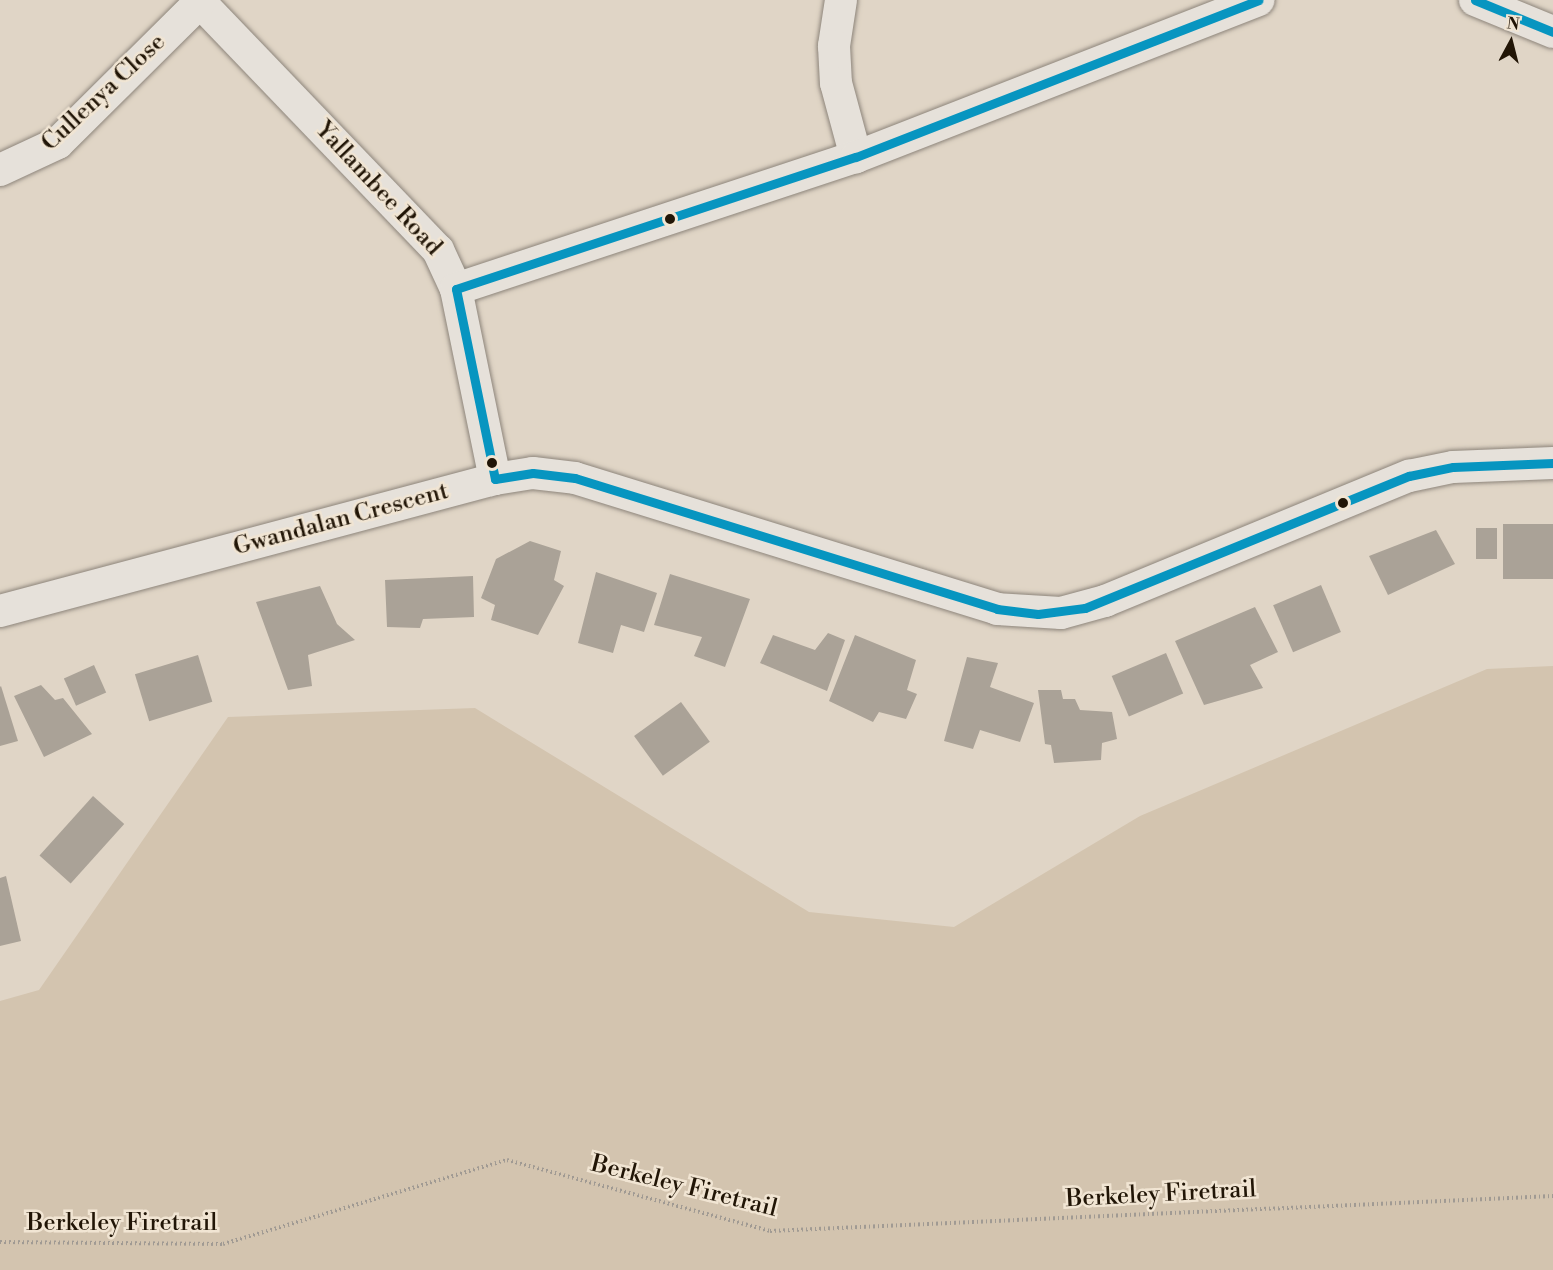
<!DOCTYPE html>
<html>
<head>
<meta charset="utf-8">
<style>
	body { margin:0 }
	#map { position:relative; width:1553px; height:1270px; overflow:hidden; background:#e0d5c6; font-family:"Libre Bodoni",serif }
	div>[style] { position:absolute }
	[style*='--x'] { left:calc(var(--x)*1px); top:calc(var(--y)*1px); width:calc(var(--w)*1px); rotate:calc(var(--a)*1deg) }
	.green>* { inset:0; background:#d3c4af }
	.building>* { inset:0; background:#aaa297; transform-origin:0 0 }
	.path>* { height:4px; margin-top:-2px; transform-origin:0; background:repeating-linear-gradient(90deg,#a09a93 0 1.5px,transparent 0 4.5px) }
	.roads { filter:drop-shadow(0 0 2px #8d857b) drop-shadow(0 0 2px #8d857b) }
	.street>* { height:32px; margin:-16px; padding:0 16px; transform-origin:16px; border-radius:16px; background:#e6e1da }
	.bus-1>* { height:9px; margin:-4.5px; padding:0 4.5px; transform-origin:4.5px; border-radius:4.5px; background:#0795c0 }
	.dots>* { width:16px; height:16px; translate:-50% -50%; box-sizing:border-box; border:3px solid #f1e5d3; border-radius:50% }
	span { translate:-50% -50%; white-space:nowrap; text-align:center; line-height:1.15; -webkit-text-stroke:5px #f1e5d3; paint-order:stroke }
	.street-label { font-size:24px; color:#211506 }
	.north { position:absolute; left:1481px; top:12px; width:60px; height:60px; -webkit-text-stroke:4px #f1e5d3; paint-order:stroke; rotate:7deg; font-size:16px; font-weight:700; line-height:24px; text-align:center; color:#211506 }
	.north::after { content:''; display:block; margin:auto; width:21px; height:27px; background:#211506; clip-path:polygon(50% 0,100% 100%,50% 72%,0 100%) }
</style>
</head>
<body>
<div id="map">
	<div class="green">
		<div style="clip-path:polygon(1553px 666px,1553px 1270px,0 1270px,0 1001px,39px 990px,228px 717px,475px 708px,809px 912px,954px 927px,1140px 816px,1487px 669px)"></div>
	</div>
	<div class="building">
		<div style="left:1553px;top:524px;width:55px;height:50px;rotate:90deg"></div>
		<div style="left:1476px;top:528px;width:21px;height:31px"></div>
		<div style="clip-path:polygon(1436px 530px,1455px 564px,1388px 595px,1369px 556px)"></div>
		<div style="clip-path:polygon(530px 541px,561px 551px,554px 580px,564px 586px,538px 635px,491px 620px,495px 605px,481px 598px,496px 559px)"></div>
		<div style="clip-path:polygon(596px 572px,657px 593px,644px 632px,621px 625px,613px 653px,578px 643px)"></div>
		<div style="clip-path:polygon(670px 574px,750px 599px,725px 667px,694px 656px,702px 637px,654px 625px)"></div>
		<div style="clip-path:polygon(473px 576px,474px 617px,423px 619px,420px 628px,387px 627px,385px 580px)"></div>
		<div style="left:1321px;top:585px;width:51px;height:52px;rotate:67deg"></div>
		<div style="clip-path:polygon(320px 586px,337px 624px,355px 640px,308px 655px,312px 686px,288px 690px,256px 602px)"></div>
		<div style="clip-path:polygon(1255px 607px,1278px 652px,1250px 665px,1263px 688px,1204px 705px,1175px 641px)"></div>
		<div style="clip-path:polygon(828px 633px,845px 640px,827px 691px,760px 663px,773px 635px,815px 650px)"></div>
		<div style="clip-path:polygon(855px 635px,916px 660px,907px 690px,917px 694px,906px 719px,879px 712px,873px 722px,829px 701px)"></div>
		<div style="left:1166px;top:653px;width:44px;height:59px;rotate:67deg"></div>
		<div style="left:198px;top:655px;width:49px;height:66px;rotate:73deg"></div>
		<div style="clip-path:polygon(967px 657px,998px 663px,990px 687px,1034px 703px,1020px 742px,980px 730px,973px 749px,944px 741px)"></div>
		<div style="left:94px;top:665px;width:30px;height:33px;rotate:66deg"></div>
		<div style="clip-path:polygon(41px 685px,55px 700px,63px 698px,92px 734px,44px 757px,14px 696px)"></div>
		<div style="clip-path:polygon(1px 686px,18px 741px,0 746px,0 687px)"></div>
		<div style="clip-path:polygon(1038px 690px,1061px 690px,1063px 699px,1075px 699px,1080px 710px,1112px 712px,1117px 739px,1102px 743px,1101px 760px,1054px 763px,1051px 745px,1045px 744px)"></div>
		<div style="left:681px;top:702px;width:49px;height:58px;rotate:54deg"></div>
		<div style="left:93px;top:796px;width:42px;height:80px;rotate:42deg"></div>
		<div style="clip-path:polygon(6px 876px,21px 941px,0 946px,0 878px)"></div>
	</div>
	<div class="path">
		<div style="--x:0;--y:1242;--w:223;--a:0.5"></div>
		<div style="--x:223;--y:1244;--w:296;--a:-16.5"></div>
		<div style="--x:507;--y:1160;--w:272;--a:15.1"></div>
		<div style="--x:770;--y:1231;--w:784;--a:-2.56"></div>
	</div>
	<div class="roads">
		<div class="street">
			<div style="--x:198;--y:0;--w:347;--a:46.2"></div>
			<div style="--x:438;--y:250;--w:43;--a:65.2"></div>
			<div style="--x:456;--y:289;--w:194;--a:78.4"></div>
			<div style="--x:841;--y:0;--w:47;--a:98.7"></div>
			<div style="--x:834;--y:46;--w:37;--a:87"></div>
			<div style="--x:836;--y:83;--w:77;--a:74.9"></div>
			<div style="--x:1475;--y:0;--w:84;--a:22.3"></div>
			<div style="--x:0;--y:170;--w:64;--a:-25"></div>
			<div style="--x:58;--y:143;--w:200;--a:-44.8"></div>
			<div style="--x:456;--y:289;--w:421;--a:-18.3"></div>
			<div style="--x:856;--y:157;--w:432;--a:-21.3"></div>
			<div style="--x:0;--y:611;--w:512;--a:-14.93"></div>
			<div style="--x:495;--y:479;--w:38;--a:-9"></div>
			<div style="--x:533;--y:473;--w:42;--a:6.8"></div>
			<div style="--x:575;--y:478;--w:442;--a:17.2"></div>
			<div style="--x:997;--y:609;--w:64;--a:3.6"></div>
			<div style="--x:1061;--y:613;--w:46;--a:-15.3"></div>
			<div style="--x:1105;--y:601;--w:329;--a:-22.4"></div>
			<div style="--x:1409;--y:476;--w:45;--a:-11.6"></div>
			<div style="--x:1453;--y:467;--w:100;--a:-2.3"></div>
		</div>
	</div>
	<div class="bus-1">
		<div style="--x:1475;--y:0;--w:84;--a:22.3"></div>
		<div style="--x:456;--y:289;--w:421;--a:-18.3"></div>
		<div style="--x:856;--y:157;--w:432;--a:-21.3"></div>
		<div style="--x:456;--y:289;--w:194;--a:78.4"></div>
		<div style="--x:495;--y:479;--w:38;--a:-9"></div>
		<div style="--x:533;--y:473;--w:42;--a:6.8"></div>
		<div style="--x:575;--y:478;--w:442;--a:17.2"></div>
		<div style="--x:997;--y:609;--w:41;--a:7"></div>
		<div style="--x:1038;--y:614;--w:47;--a:-7.3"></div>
		<div style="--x:1085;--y:608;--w:350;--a:-22.2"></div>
		<div style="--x:1409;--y:476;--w:45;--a:-11.6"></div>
		<div style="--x:1453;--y:467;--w:100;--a:-2.3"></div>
	</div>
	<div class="dots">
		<div style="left:670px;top:219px;background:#211506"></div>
		<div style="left:492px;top:463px;background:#211506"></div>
		<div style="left:1343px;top:503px;background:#211506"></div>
	</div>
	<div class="street-label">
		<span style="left:104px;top:93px;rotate:-43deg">Cullenya Close</span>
		<span style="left:378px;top:189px;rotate:47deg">Yallambee Road</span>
		<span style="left:341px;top:520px;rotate:-15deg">Gwandalan Crescent</span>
		<span style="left:684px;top:1187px;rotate:14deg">Berkeley Firetrail</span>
		<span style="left:1161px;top:1195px;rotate:-3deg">Berkeley Firetrail</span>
		<span style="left:122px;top:1224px">Berkeley Firetrail</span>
	</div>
	<div class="north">N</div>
</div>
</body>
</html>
